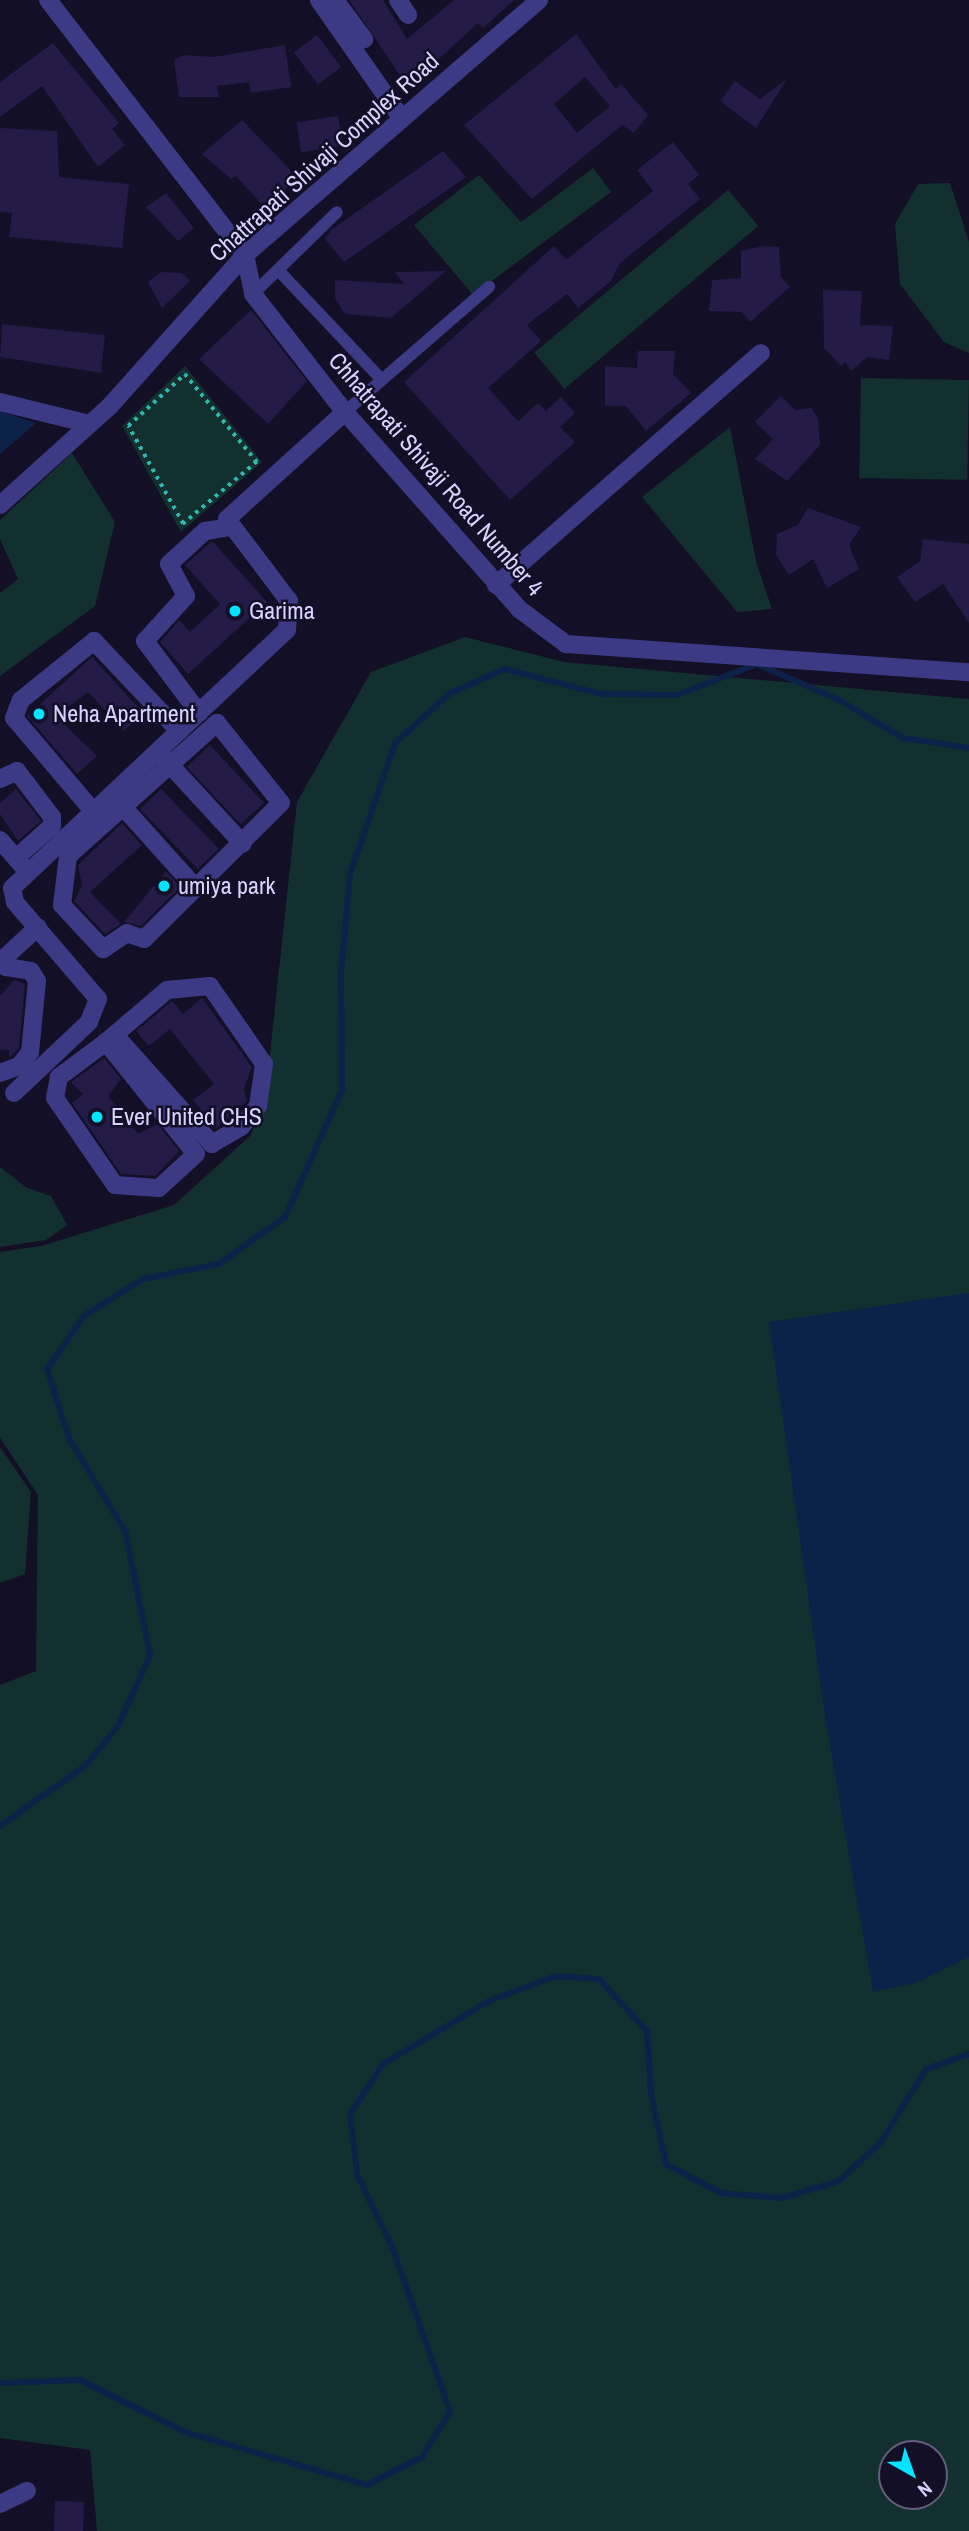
<!DOCTYPE html>
<html>
<head>
<meta charset="utf-8">
<style>
	body { margin:0 }
	#map { position:relative; width:969px; height:2531px; overflow:hidden; background:#130f26; font-family:"Archivo Narrow",sans-serif }
	div>[style] { position:absolute }
	[style*='--x'] { left:calc(var(--x)*1px); top:calc(var(--y)*1px); width:calc(var(--w)*1px); rotate:calc(var(--a)*1deg) }
	.green>* { inset:0; background:#12302f; transform-origin:0 0 }
	.water>* { inset:0; background:#0c2248 }
	.stream>* { height:6px; margin:-3px; padding:0 3px; transform-origin:3px; border-radius:3px; background:#0c2248 }
	.building>* { inset:0; background:#241b47; transform-origin:0 0 }
	.path>* { height:3.5px; margin-top:-1.75px; transform-origin:0; background:repeating-linear-gradient(90deg,#2fb8b0 0 3.5px,transparent 0 8.5px) }
	.service>* { height:12px; margin:-6px; padding:0 6px; transform-origin:6px; border-radius:6px; background:#3d3a85 }
	.minor>* { height:18px; margin:-9px; padding:0 9px; transform-origin:9px; border-radius:9px; background:#3d3a85 }
	.dots>* { width:19px; height:19px; translate:-50% -50%; box-sizing:border-box; border:4px solid #130f26; border-radius:50% }
	span { translate:-50% -50%; white-space:nowrap; text-align:center; line-height:1.15; -webkit-text-stroke:5px #130f26; paint-order:stroke }
	.street-label { font-size:24px; color:#d9d4ff }
	.poi-label { font-size:24px; color:#d9d4ff }
	.left { translate:0 -50%; text-align:left }
	.north { position:absolute; left:878px; top:2440px; width:70px; height:70px; box-sizing:border-box; background:#130f26; border:2px solid #625e7d; border-radius:50%; rotate:140deg; font-size:19px; font-weight:700; line-height:28px; text-align:center; color:#d9d4ff }
	.north::after { content:''; display:block; margin:auto; width:24px; height:32px; background:#00e5ff; clip-path:polygon(50% 0,100% 100%,50% 72%,0 100%) }
</style>
</head>
<body>
<div id="map">
	<div class="green">
		<div style="clip-path:polygon(593px 168px,611px 192px,473px 295px,414px 225px,479px 175px,521px 222px)"></div>
		<div style="clip-path:polygon(950px 183px,969px 242px,969px 353px,944px 342px,900px 284px,895px 224px,918px 184px)"></div>
		<div style="left:728px;top:190px;width:47px;height:253px;rotate:50deg"></div>
		<div style="clip-path:polygon(185px 366px,262px 462px,181px 532px,122px 426px)"></div>
		<div style="left:861px;top:378px;width:108px;height:100px;rotate:1deg"></div>
		<div style="clip-path:polygon(730px 427px,756px 561px,772px 609px,737px 612px,642px 497px)"></div>
		<div style="clip-path:polygon(72px 453px,115px 522px,95px 606px,0 676px,0 593px,18px 579px,0 539px,0 520px)"></div>
		<div style="clip-path:polygon(evenodd,465px 637px,564px 662px,969px 699px,969px 2531px,97px 2531px,90px 2450px,0 2438px,0 1685px,36px 1671px,38px 1495px,0 1438px,0 1252px,41px 1246px,174px 1205px,251px 1135px,268px 1072px,297px 802px,371px 672px,465px 637px,892px 2454px,934px 2454px,934px 2496px,892px 2496px,892px 2454px)"></div>
		<div style="clip-path:polygon(0 1167px,27px 1188px,51px 1196px,67px 1225px,46px 1240px,0 1247px)"></div>
		<div style="clip-path:polygon(0 1447px,31px 1492px,25px 1574px,0 1583px)"></div>
	</div>
	<div class="water">
		<div style="clip-path:polygon(0 411px,36px 423px,0 454px)"></div>
		<div style="clip-path:polygon(969px 1293px,969px 1957px,916px 1983px,873px 1992px,826px 1723px,769px 1322px)"></div>
	</div>
	<div class="stream">
		<div style="--x:0;--y:1826;--w:104;--a:-35.2"></div>
		<div style="--x:85;--y:1766;--w:52;--a:-50.5"></div>
		<div style="--x:118;--y:1726;--w:78;--a:-65.7"></div>
		<div style="--x:150;--y:1655;--w:126;--a:-101.4"></div>
		<div style="--x:125;--y:1531;--w:109;--a:-121.1"></div>
		<div style="--x:69;--y:1438;--w:72;--a:-107.7"></div>
		<div style="--x:47;--y:1369;--w:66;--a:-54.9"></div>
		<div style="--x:85;--y:1315;--w:68;--a:-31.8"></div>
		<div style="--x:143;--y:1279;--w:77;--a:-11.2"></div>
		<div style="--x:219;--y:1264;--w:81;--a:-35.5"></div>
		<div style="--x:285;--y:1217;--w:139;--a:-65.8"></div>
		<div style="--x:342;--y:1090;--w:117;--a:-90.5"></div>
		<div style="--x:341;--y:973;--w:99;--a:-84.8"></div>
		<div style="--x:350;--y:874;--w:139;--a:-71"></div>
		<div style="--x:395;--y:743;--w:74;--a:-42.3"></div>
		<div style="--x:450;--y:693;--w:60;--a:-23.6"></div>
		<div style="--x:505;--y:669;--w:99;--a:14.6"></div>
		<div style="--x:601;--y:694;--w:76;--a:0.8"></div>
		<div style="--x:677;--y:695;--w:86;--a:-21.2"></div>
		<div style="--x:757;--y:664;--w:90;--a:23.7"></div>
		<div style="--x:839;--y:700;--w:74;--a:30.7"></div>
		<div style="--x:903;--y:738;--w:67;--a:8.6"></div>
		<div style="--x:0;--y:2383;--w:80;--a:-2.1"></div>
		<div style="--x:80;--y:2380;--w:117;--a:26.3"></div>
		<div style="--x:185;--y:2432;--w:190;--a:16.2"></div>
		<div style="--x:367;--y:2485;--w:62;--a:-27"></div>
		<div style="--x:422;--y:2457;--w:54;--a:-58.7"></div>
		<div style="--x:450;--y:2411;--w:172;--a:-109.4"></div>
		<div style="--x:393;--y:2249;--w:83;--a:-115.6"></div>
		<div style="--x:357;--y:2174;--w:60;--a:-96.7"></div>
		<div style="--x:350;--y:2114;--w:60;--a:-56.6"></div>
		<div style="--x:383;--y:2064;--w:123;--a:-30.7"></div>
		<div style="--x:489;--y:2001;--w:72;--a:-20.5"></div>
		<div style="--x:556;--y:1976;--w:43;--a:4"></div>
		<div style="--x:599;--y:1979;--w:71;--a:47.3"></div>
		<div style="--x:647;--y:2031;--w:63;--a:86.4"></div>
		<div style="--x:651;--y:2094;--w:72;--a:77.9"></div>
		<div style="--x:666;--y:2164;--w:62;--a:27.8"></div>
		<div style="--x:721;--y:2193;--w:61;--a:4.7"></div>
		<div style="--x:782;--y:2198;--w:59;--a:-16.6"></div>
		<div style="--x:839;--y:2181;--w:57;--a:-42.9"></div>
		<div style="--x:881;--y:2142;--w:86;--a:-58.3"></div>
		<div style="--x:926;--y:2069;--w:46;--a:-19.2"></div>
	</div>
	<div class="building">
		<div style="clip-path:polygon(349px 0,383px 0,407px 39px,454px 0,514px 0,483px 28px,478px 23px,408px 87px)"></div>
		<div style="clip-path:polygon(evenodd,576px 34px,616px 89px,621px 84px,648px 115px,634px 133px,622px 125px,532px 199px,464px 125px,576px 34px,585px 77px,610px 106px,577px 133px,554px 104px,585px 77px)"></div>
		<div style="left:317px;top:35px;width:40px;height:29px;rotate:53deg"></div>
		<div style="clip-path:polygon(53px 43px,119px 123px,112px 129px,125px 145px,98px 167px,42px 86px,0 117px,0 82px)"></div>
		<div style="clip-path:polygon(285px 45px,291px 87px,251px 93px,249px 82px,217px 86px,219px 97px,179px 97px,174px 60px,184px 55px,214px 57px)"></div>
		<div style="clip-path:polygon(787px 79px,756px 128px,720px 101px,735px 81px,760px 99px)"></div>
		<div style="left:338px;top:116px;width:30px;height:42px;rotate:81deg"></div>
		<div style="clip-path:polygon(242px 120px,298px 178px,265px 208px,236px 176px,231px 179px,202px 154px)"></div>
		<div style="clip-path:polygon(0 128px,57px 131px,59px 177px,129px 184px,122px 248px,9px 237px,12px 213px,0 212px)"></div>
		<div style="clip-path:polygon(673px 142px,699px 175px,688px 184px,700px 199px,620px 263px,611px 281px,578px 308px,567px 294px,527px 325px,541px 341px,488px 388px,518px 421px,538px 403px,546px 411px,561px 397px,575px 413px,560px 427px,575px 442px,510px 500px,404px 382px,554px 246px,566px 260px,653px 191px,637px 170px)"></div>
		<div style="clip-path:polygon(443px 151px,466px 177px,344px 262px,325px 239px,331px 230px)"></div>
		<div style="clip-path:polygon(166px 193px,194px 228px,178px 241px,146px 207px)"></div>
		<div style="clip-path:polygon(764px 246px,779px 247px,781px 277px,790px 287px,750px 322px,742px 312px,709px 311px,712px 280px,741px 278px,741px 251px)"></div>
		<div style="clip-path:polygon(446px 271px,391px 318px,345px 314px,335px 298px,335px 280px,404px 284px,395px 272px)"></div>
		<div style="clip-path:polygon(161px 272px,182px 273px,190px 281px,162px 308px,148px 282px)"></div>
		<div style="clip-path:polygon(823px 290px,862px 291px,860px 325px,893px 326px,889px 360px,867px 357px,851px 371px,845px 362px,841px 366px,824px 348px)"></div>
		<div style="clip-path:polygon(251px 310px,307px 381px,268px 424px,199px 359px)"></div>
		<div style="clip-path:polygon(2px 324px,105px 335px,101px 373px,0 357px)"></div>
		<div style="clip-path:polygon(638px 351px,675px 351px,673px 374px,691px 393px,646px 431px,626px 406px,605px 406px,605px 366px,637px 368px)"></div>
		<div style="clip-path:polygon(781px 396px,795px 410px,812px 408px,818px 419px,820px 445px,787px 481px,755px 459px,773px 439px,755px 422px)"></div>
		<div style="clip-path:polygon(808px 508px,861px 527px,849px 545px,859px 569px,827px 588px,813px 559px,789px 575px,776px 555px,777px 534px,798px 525px)"></div>
		<div style="clip-path:polygon(923px 539px,969px 544px,969px 623px,943px 584px,915px 602px,897px 577px,920px 561px)"></div>
		<div style="clip-path:polygon(212px 541px,267px 602px,188px 674px,160px 642px,179px 620px,190px 632px,220px 604px,185px 565px)"></div>
		<div style="clip-path:polygon(92px 657px,143px 713px,124px 731px,88px 692px,56px 716px,97px 756px,77px 774px,27px 716px)"></div>
		<div style="left:210px;top:745px;width:79px;height:32px;rotate:47deg"></div>
		<div style="clip-path:polygon(16px 789px,41px 821px,18px 841px,0 814px,0 803px)"></div>
		<div style="left:161px;top:789px;width:83px;height:29px;rotate:46deg"></div>
		<div style="clip-path:polygon(122px 823px,142px 845px,90px 892px,121px 924px,105px 934px,74px 901px,82px 886px,78px 865px)"></div>
		<div style="clip-path:polygon(166px 871px,180px 887px,141px 926px,124px 922px)"></div>
		<div style="clip-path:polygon(14px 980px,25px 984px,19px 1048px,9px 1058px,9px 1050px,0 1050px,0 996px)"></div>
		<div style="clip-path:polygon(202px 998px,252px 1067px,244px 1089px,247px 1101px,216px 1129px,193px 1100px,214px 1084px,170px 1029px,149px 1046px,136px 1031px,172px 1001px,183px 1014px)"></div>
		<div style="clip-path:polygon(104px 1058px,121px 1079px,108px 1096px,138px 1134px,158px 1124px,179px 1151px,155px 1176px,121px 1174px,72px 1103px,83px 1094px,71px 1082px)"></div>
		<div style="left:55px;top:2501px;width:29px;height:30px;rotate:2deg"></div>
	</div>
	<div class="path">
		<div style="--x:185;--y:374;--w:114;--a:50.7"></div>
		<div style="--x:257;--y:462;--w:97;--a:140"></div>
		<div style="--x:183;--y:524;--w:112;--a:-119.3"></div>
		<div style="--x:128;--y:426;--w:77;--a:-42.4"></div>
	</div>
	<div class="service">
		<div style="--x:278;--y:270;--w:151;--a:46.6"></div>
		<div style="--x:253;--y:294;--w:117;--a:-44.3"></div>
		<div style="--x:345;--y:412;--w:191;--a:-41"></div>
	</div>
	<div class="minor">
		<div style="--x:48;--y:0;--w:322;--a:52.3"></div>
		<div style="--x:245;--y:255;--w:40;--a:78"></div>
		<div style="--x:253;--y:294;--w:150;--a:52.1"></div>
		<div style="--x:345;--y:412;--w:263;--a:48.5"></div>
		<div style="--x:519;--y:609;--w:59;--a:36.7"></div>
		<div style="--x:566;--y:644;--w:404;--a:4"></div>
		<div style="--x:319;--y:0;--w:145;--a:55.1"></div>
		<div style="--x:335;--y:0;--w:49;--a:53.4"></div>
		<div style="--x:398;--y:0;--w:18;--a:56"></div>
		<div style="--x:0;--y:402;--w:92;--a:13.9"></div>
		<div style="--x:0;--y:505;--w:147;--a:-42"></div>
		<div style="--x:109;--y:407;--w:204;--a:-48.2"></div>
		<div style="--x:245;--y:255;--w:389;--a:-40.9"></div>
		<div style="--x:496;--y:585;--w:352;--a:-41.2"></div>
		<div style="--x:199;--y:713;--w:90;--a:-126.9"></div>
		<div style="--x:145;--y:641;--w:61;--a:-47.7"></div>
		<div style="--x:186;--y:596;--w:36;--a:-118"></div>
		<div style="--x:169;--y:564;--w:49;--a:-42.5"></div>
		<div style="--x:205;--y:531;--w:25;--a:-9"></div>
		<div style="--x:217;--y:723;--w:102;--a:51.3"></div>
		<div style="--x:281;--y:803;--w:193;--a:135.2"></div>
		<div style="--x:144;--y:939;--w:18;--a:-161"></div>
		<div style="--x:127;--y:933;--w:29;--a:146"></div>
		<div style="--x:103;--y:949;--w:60;--a:-133"></div>
		<div style="--x:62;--y:905;--w:49;--a:-83"></div>
		<div style="--x:68;--y:856;--w:200;--a:-41.8"></div>
		<div style="--x:160;--y:754;--w:122;--a:47.3"></div>
		<div style="--x:0;--y:779;--w:19;--a:-25"></div>
		<div style="--x:17;--y:771;--w:58;--a:52.7"></div>
		<div style="--x:52;--y:817;--w:9;--a:90"></div>
		<div style="--x:52;--y:826;--w:48;--a:138.4"></div>
		<div style="--x:115;--y:798;--w:122;--a:48"></div>
		<div style="--x:93;--y:811;--w:122;--a:-130.3"></div>
		<div style="--x:14;--y:718;--w:19;--a:-69"></div>
		<div style="--x:21;--y:700;--w:94;--a:-38.9"></div>
		<div style="--x:94;--y:641;--w:124;--a:46.6"></div>
		<div style="--x:0;--y:840;--w:35;--a:49"></div>
		<div style="--x:0;--y:960;--w:9;--a:49"></div>
		<div style="--x:6;--y:967;--w:25;--a:9"></div>
		<div style="--x:31;--y:971;--w:12;--a:59"></div>
		<div style="--x:37;--y:981;--w:71;--a:95.6"></div>
		<div style="--x:30;--y:1052;--w:18;--a:128"></div>
		<div style="--x:19;--y:1066;--w:20;--a:160"></div>
		<div style="--x:1;--y:961;--w:50;--a:-42.6"></div>
		<div style="--x:106;--y:1042;--w:59;--a:143.3"></div>
		<div style="--x:59;--y:1077;--w:21;--a:101"></div>
		<div style="--x:55;--y:1098;--w:106;--a:55.4"></div>
		<div style="--x:115;--y:1185;--w:44;--a:3.9"></div>
		<div style="--x:159;--y:1188;--w:50;--a:-42.6"></div>
		<div style="--x:196;--y:1154;--w:144;--a:-128.8"></div>
		<div style="--x:106;--y:1042;--w:80;--a:-40.4"></div>
		<div style="--x:167;--y:990;--w:43;--a:-5.3"></div>
		<div style="--x:210;--y:986;--w:95;--a:55.3"></div>
		<div style="--x:264;--y:1064;--w:42;--a:98.1"></div>
		<div style="--x:258;--y:1106;--w:27;--a:129"></div>
		<div style="--x:241;--y:1127;--w:34;--a:150"></div>
		<div style="--x:212;--y:1144;--w:146;--a:-131.7"></div>
		<div style="--x:14;--y:1093;--w:103;--a:-43.4"></div>
		<div style="--x:89;--y:1022;--w:25;--a:-69"></div>
		<div style="--x:98;--y:999;--w:128;--a:-130.6"></div>
		<div style="--x:15;--y:902;--w:14;--a:-102"></div>
		<div style="--x:12;--y:888;--w:377;--a:-43.2"></div>
		<div style="--x:287;--y:630;--w:29;--a:-86"></div>
		<div style="--x:289;--y:601;--w:103;--a:-127.1"></div>
		<div style="--x:227;--y:519;--w:159;--a:-42.2"></div>
		<div style="--x:0;--y:2504;--w:30;--a:-26"></div>
	</div>
	<div class="dots">
		<div style="left:235px;top:611px;background:#00e5ff"></div>
		<div style="left:39px;top:714px;background:#00e5ff"></div>
		<div style="left:164px;top:886px;background:#00e5ff"></div>
		<div style="left:97px;top:1117px;background:#00e5ff"></div>
	</div>
	<div class="street-label">
		<span style="left:324px;top:157px;rotate:-42deg">Chattrapati Shivaji Complex Road</span>
		<span style="left:436px;top:474px;rotate:49deg">Chhatrapati Shivaji Road Number 4</span>
	</div>
	<div class="poi-label">
		<span class="left" style="left:249px;top:611px">Garima</span>
		<span class="left" style="left:53px;top:714px">Neha Apartment</span>
		<span class="left" style="left:178px;top:886px">umiya park</span>
		<span class="left" style="left:111px;top:1117px">Ever United CHS</span>
	</div>
	<div class="north">N</div>
</div>
</body>
</html>
